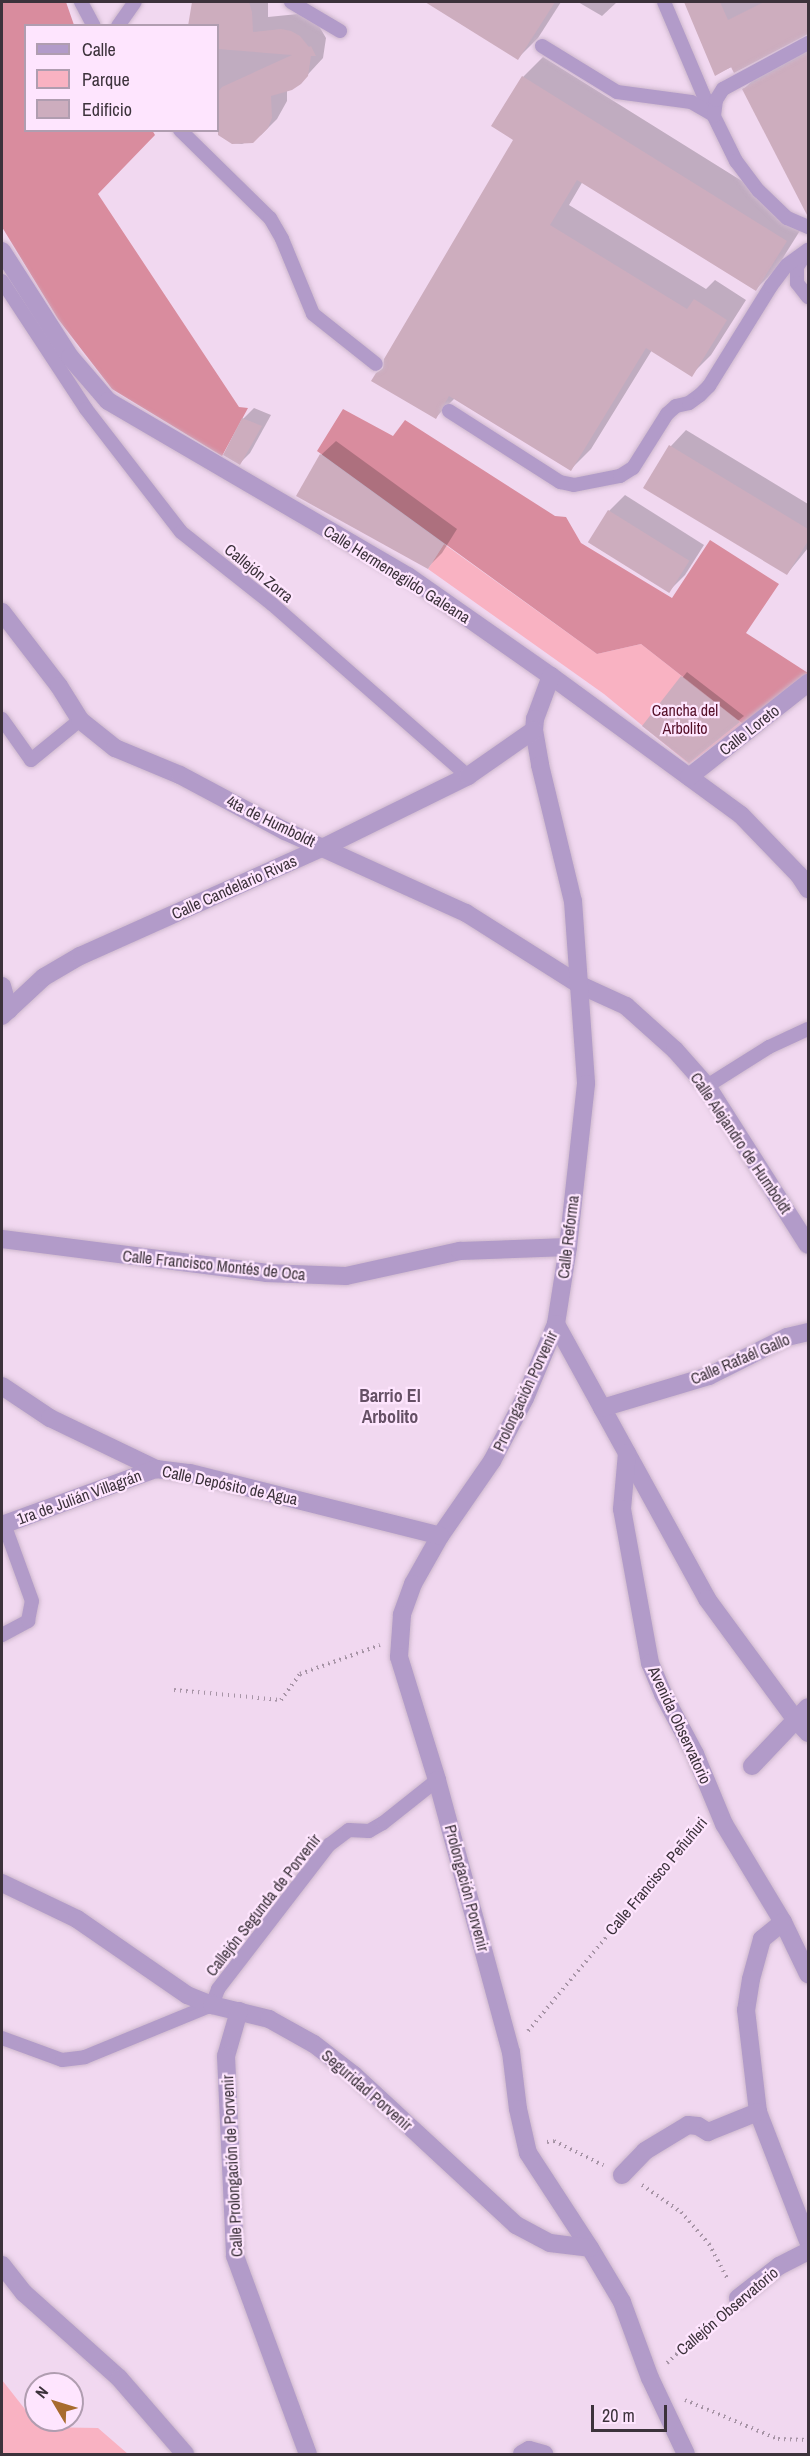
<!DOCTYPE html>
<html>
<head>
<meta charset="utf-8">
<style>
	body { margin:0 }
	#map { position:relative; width:810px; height:2456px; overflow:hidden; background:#f1d8f0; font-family:"Archivo Narrow",sans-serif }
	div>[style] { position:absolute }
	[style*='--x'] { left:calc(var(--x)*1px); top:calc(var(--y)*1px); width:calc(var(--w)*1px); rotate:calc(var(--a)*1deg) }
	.green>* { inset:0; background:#f9b2c2 }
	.forest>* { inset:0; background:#d98c9e }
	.shadow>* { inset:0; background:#0003 }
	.building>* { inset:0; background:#cdadbe; transform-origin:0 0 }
	.path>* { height:4px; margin-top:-2px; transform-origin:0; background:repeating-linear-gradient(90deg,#a794a6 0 1.5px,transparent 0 6px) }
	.roads { filter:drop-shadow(0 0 2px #cdb7cc) drop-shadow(0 0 2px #cdb7cc) }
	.lane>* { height:14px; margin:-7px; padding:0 7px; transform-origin:7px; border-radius:7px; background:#b29bc9 }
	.street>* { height:18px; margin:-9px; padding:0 9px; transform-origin:9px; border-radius:9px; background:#b29bc9 }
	span { translate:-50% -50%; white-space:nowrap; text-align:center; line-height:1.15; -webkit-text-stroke:4.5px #fee5fe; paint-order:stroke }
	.street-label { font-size:16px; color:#3c323b }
	.park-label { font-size:16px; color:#540f27 }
	.neighbourhood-label { font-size:18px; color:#655065; font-weight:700 }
	.frame { position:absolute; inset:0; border:3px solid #3c323b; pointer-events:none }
	.legend { position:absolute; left:24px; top:24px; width:195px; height:108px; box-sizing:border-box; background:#fee5fe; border:2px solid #b09db0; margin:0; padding:8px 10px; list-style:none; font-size:18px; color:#3c323b }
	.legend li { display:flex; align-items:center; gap:12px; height:30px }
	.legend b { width:30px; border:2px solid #b09db0 }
	.north { position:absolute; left:24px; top:2372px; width:60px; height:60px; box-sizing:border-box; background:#fee5fe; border:2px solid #b09db0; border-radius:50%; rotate:308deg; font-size:16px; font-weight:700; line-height:24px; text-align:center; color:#3c323b }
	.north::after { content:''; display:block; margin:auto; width:21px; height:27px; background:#a86b2f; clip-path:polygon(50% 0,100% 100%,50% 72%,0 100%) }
	.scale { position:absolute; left:591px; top:2405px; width:76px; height:27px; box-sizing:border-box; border:3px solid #3c323b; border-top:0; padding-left:8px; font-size:18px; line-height:21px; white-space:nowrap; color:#3c323b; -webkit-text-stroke:4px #fee5fe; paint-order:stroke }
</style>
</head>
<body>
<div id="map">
	<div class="green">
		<div style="clip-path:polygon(444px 544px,597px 654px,641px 644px,743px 724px,689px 764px,604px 694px,428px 569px)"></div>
		<div style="clip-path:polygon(2px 2380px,39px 2427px,98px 2428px,128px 2454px,2px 2454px)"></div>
	</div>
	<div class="forest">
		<div style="clip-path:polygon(2px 2px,66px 2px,74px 25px,26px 26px,26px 130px,152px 130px,155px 135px,98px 194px,239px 407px,248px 408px,222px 456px,112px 389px,58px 319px,2px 227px)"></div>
		<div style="clip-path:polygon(343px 409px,393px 436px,405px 420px,555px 516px,566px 517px,581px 543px,672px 598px,710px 540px,779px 584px,746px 633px,808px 673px,743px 724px,641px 644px,597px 654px,317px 451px)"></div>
	</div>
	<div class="shadow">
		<div style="clip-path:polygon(198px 2px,268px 2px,268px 17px,298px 14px,307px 16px,316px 21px,326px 38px,323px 58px,300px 83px,287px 90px,287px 101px,277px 119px,261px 135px,242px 144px,232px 143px,215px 130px,218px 130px,218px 26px,193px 9px)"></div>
		<div style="clip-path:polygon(450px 2px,561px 2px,538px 38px,518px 58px,444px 11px)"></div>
		<div style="clip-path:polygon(578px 2px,617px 2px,602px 16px)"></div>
		<div style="clip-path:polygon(685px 2px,808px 2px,808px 33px,716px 74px)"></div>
		<div style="clip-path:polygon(808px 45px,808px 184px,796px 192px,744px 89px,764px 69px)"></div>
		<div style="clip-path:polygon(543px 57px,806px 221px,776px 269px,756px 289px,583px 181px,569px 205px,706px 289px,715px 280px,746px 300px,711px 355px,691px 375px,652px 350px,591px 449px,571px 469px,455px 398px,436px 417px,377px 374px,385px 366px,515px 139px,523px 77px)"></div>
		<div style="clip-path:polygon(254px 408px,271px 415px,250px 453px,240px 463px,225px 454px,243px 419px)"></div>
		<div style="clip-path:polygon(686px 430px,808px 504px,808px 548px,787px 574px,645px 487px,671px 446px)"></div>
		<div style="clip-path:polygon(336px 441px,457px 529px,442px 553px,428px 567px,298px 496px,321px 455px)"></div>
		<div style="clip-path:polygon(625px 495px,704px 545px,685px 575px,669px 591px,609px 511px)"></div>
		<div style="clip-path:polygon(687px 672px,744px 716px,689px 761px,644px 725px)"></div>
	</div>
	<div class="building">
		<div style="clip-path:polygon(192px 2px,249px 2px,252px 12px,253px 32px,281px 29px,291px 31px,300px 36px,309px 47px,311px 46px,316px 56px,311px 56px,308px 76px,301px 84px,292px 90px,271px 96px,272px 118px,268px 128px,253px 143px,232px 144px,218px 135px,218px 92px,222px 87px,292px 55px,218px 49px,218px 26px,188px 26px)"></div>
		<div style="clip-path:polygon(425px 2px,555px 2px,518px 60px)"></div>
		<div style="clip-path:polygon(684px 2px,720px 2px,728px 20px,764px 2px,808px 2px,808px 34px,734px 73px,731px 67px,715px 76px)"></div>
		<div style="clip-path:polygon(808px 53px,808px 217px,742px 89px)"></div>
		<div style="clip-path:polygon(522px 76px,787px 241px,756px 291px,577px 180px,550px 225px,687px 309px,694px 299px,727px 320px,692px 377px,646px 348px,571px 471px,449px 396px,436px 419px,371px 381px,376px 373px,383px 369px,384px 359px,513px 140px,491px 126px)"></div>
		<div style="clip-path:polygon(242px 418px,262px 426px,240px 465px,223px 455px)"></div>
		<div style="clip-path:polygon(669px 445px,808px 529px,808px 541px,787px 575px,643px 488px)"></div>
		<div style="clip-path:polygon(320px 454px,444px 544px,428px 569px,296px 496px)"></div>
		<div style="left:608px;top:510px;width:96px;height:38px;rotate:32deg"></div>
		<div style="clip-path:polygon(681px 676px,740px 722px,689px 763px,642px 726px)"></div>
	</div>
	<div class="path">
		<div style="--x:174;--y:1690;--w:107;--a:5.3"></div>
		<div style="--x:281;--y:1700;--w:32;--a:-54"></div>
		<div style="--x:300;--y:1674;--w:85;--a:-19.9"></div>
		<div style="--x:528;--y:2031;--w:271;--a:-50.2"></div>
		<div style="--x:547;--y:2142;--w:7;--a:-8"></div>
		<div style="--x:554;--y:2141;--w:55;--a:26.1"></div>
		<div style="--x:642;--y:2185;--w:47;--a:34.7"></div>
		<div style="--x:681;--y:2212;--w:43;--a:48.8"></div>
		<div style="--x:709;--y:2244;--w:40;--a:62"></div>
		<div style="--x:667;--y:2363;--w:76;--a:-42.9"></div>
		<div style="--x:685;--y:2400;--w:101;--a:22.8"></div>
		<div style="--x:778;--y:2439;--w:30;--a:2"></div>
	</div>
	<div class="roads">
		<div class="lane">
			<div style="--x:81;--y:2;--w:27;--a:62"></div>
			<div style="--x:291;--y:2;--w:57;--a:30.6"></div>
			<div style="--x:664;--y:2;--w:100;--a:67"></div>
			<div style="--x:703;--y:94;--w:75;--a:63.8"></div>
			<div style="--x:736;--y:161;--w:38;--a:53"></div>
			<div style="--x:759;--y:191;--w:39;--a:44"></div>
			<div style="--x:787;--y:218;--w:23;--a:23"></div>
			<div style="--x:118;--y:26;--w:29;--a:-55"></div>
			<div style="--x:542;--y:46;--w:88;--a:31.5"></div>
			<div style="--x:617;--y:92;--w:75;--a:7.7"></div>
			<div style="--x:691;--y:102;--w:24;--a:30"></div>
			<div style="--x:714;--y:116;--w:16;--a:-83"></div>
			<div style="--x:716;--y:100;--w:13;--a:-58"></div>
			<div style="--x:723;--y:89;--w:97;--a:-28.4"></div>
			<div style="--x:180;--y:130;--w:126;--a:44.4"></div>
			<div style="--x:270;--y:218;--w:24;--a:60"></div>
			<div style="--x:282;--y:239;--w:81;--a:67.5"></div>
			<div style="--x:313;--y:314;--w:80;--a:38.4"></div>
			<div style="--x:805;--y:255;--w:14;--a:124"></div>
			<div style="--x:797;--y:267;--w:16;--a:90"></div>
			<div style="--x:797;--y:283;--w:18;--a:52"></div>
			<div style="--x:2;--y:281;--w:153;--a:56.7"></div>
			<div style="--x:86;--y:409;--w:155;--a:52.3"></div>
			<div style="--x:181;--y:532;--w:116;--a:38.4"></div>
			<div style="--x:272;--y:604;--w:261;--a:41.3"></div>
			<div style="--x:449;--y:411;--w:132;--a:32.6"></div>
			<div style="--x:560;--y:482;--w:14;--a:12"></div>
			<div style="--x:574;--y:485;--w:47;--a:-11.1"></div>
			<div style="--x:620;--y:476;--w:15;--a:-32"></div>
			<div style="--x:633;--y:468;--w:64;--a:-57.8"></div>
			<div style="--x:667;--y:414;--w:12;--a:-42"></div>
			<div style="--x:676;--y:406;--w:13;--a:-13"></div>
			<div style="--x:689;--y:403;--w:14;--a:-36"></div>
			<div style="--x:700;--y:395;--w:13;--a:-45"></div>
			<div style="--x:709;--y:386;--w:118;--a:-58.2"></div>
			<div style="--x:771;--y:286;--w:26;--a:-53"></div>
			<div style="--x:787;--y:265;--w:26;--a:-36"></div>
			<div style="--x:2;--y:719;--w:50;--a:54.7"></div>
			<div style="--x:31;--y:760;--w:63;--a:-39.2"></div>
			<div style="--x:707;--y:1086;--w:73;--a:-32.2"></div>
			<div style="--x:769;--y:1047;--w:43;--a:-24.8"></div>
			<div style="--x:2;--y:1635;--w:30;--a:-28"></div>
			<div style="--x:28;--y:1621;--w:20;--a:-79"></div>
			<div style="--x:32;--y:1601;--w:82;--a:-110"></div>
			<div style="--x:2;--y:2038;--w:64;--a:20.1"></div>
			<div style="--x:62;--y:2060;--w:23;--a:-7"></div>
			<div style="--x:85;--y:2057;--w:137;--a:-22.3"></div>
			<div style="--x:212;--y:2005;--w:17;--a:-69"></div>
			<div style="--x:218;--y:1989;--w:182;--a:-52.4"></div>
			<div style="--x:329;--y:1845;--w:25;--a:-37"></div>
			<div style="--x:349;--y:1830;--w:20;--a:3"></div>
			<div style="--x:369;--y:1831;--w:16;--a:-30"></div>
			<div style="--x:383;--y:1823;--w:69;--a:-38.5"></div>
		</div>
		<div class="street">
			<div style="--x:2;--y:251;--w:126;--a:57.3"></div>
			<div style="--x:70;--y:357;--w:58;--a:49.2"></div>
			<div style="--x:108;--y:401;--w:347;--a:30.3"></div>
			<div style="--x:408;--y:576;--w:174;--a:35"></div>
			<div style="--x:551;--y:676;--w:235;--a:36.2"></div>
			<div style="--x:741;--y:815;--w:83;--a:46"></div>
			<div style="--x:799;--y:875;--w:17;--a:57"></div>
			<div style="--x:2;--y:612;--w:93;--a:52.4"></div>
			<div style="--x:59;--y:686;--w:40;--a:58"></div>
			<div style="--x:80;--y:720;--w:45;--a:38.7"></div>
			<div style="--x:115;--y:748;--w:70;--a:22.6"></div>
			<div style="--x:180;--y:775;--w:119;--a:28.1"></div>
			<div style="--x:285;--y:831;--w:199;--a:24.4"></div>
			<div style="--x:466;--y:913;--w:135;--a:32.3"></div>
			<div style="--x:580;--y:985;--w:51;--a:24.5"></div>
			<div style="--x:626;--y:1006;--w:66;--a:41.9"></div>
			<div style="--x:675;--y:1050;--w:48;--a:48.4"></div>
			<div style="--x:707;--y:1086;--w:188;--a:57.6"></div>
			<div style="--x:551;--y:676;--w:46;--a:110.4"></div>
			<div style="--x:535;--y:719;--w:11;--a:95"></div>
			<div style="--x:534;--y:730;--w:36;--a:80"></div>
			<div style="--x:540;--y:765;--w:140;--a:76.4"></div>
			<div style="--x:573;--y:901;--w:183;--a:85.9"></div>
			<div style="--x:586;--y:1084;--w:164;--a:96.3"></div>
			<div style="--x:568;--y:1247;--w:78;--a:98.9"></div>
			<div style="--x:556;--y:1324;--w:80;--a:112.7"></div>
			<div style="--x:525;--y:1398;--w:71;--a:117.6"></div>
			<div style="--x:492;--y:1461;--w:91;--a:124.7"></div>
			<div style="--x:440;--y:1536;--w:55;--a:119.4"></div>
			<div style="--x:413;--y:1584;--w:33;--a:110"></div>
			<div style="--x:402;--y:1615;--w:42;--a:94.1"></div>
			<div style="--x:399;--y:1657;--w:129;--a:72.8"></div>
			<div style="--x:437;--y:1780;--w:282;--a:74.8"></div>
			<div style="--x:511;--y:2052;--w:57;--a:83"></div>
			<div style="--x:518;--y:2109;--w:45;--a:77.2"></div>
			<div style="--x:528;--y:2153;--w:113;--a:56.9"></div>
			<div style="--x:590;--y:2248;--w:63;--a:59.3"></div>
			<div style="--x:622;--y:2302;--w:81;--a:69.8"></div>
			<div style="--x:650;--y:2378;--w:84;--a:64.7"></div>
			<div style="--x:689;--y:777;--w:152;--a:-38.3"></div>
			<div style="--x:2;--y:986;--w:25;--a:74"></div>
			<div style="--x:2;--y:1016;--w:57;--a:-42.9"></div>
			<div style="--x:44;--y:977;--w:42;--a:-30.3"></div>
			<div style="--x:80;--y:956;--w:267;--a:-24.1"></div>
			<div style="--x:324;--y:847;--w:161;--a:-26.2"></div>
			<div style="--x:468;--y:776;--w:80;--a:-34.9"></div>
			<div style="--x:2;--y:1239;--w:266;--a:7.3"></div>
			<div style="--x:266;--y:1273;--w:80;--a:2.1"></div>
			<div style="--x:346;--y:1276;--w:117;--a:-12.4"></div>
			<div style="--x:460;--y:1251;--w:108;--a:-2.1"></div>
			<div style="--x:556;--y:1324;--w:314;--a:61.2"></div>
			<div style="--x:707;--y:1599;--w:150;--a:53.7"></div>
			<div style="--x:796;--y:1720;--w:18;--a:47"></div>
			<div style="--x:2;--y:1386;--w:58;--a:33.7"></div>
			<div style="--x:50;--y:1418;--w:118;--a:25.7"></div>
			<div style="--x:156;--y:1469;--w:34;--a:7"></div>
			<div style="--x:190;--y:1473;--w:258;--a:14.1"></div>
			<div style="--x:602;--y:1408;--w:112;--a:-16.7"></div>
			<div style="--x:709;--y:1376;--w:87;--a:-26.6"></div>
			<div style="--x:787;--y:1337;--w:22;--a:-13"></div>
			<div style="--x:627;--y:1453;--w:56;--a:95.1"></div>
			<div style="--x:622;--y:1509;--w:157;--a:79.7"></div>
			<div style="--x:650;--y:1663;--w:34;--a:67"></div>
			<div style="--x:663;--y:1694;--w:68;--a:61.9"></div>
			<div style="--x:695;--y:1754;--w:76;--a:67.5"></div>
			<div style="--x:724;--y:1824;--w:114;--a:59"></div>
			<div style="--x:783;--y:1922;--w:58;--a:64.3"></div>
			<div style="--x:2;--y:1525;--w:164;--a:-20"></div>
			<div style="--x:752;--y:1766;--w:81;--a:-46.5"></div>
			<div style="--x:2;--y:1883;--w:83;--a:25.6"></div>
			<div style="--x:77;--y:1919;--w:134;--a:34.6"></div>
			<div style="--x:187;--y:1995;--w:27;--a:22"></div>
			<div style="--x:212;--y:2005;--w:59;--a:13.8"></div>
			<div style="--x:269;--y:2019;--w:51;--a:29.1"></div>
			<div style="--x:314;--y:2044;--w:51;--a:37.8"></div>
			<div style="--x:354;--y:2075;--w:221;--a:42.8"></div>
			<div style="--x:516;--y:2225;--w:38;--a:28"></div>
			<div style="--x:550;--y:2243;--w:40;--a:7.1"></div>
			<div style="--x:783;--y:1922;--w:27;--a:141"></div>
			<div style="--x:762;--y:1939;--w:41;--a:105.4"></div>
			<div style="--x:751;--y:1979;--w:31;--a:99"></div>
			<div style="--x:746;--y:2010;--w:103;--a:83.3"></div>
			<div style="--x:758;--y:2112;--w:138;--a:68.8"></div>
			<div style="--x:239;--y:2011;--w:47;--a:106.1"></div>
			<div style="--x:226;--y:2056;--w:200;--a:87.4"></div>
			<div style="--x:235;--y:2256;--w:211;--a:69.8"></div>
			<div style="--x:622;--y:2175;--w:33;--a:-46"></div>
			<div style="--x:645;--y:2151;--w:50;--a:-31.2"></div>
			<div style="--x:688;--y:2125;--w:10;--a:6"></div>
			<div style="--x:698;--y:2126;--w:12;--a:31"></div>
			<div style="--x:708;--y:2132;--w:54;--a:-21.8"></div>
			<div style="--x:2;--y:2265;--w:36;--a:52"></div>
			<div style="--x:24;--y:2293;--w:127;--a:41.8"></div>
			<div style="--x:119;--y:2378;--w:101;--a:49"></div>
			<div style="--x:738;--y:2298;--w:52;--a:-38"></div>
			<div style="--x:779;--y:2266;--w:33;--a:-27"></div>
			<div style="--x:522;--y:2454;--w:8;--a:-30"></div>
			<div style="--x:529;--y:2450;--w:16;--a:15"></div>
		</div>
	</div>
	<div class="street-label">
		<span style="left:259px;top:573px;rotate:39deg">Callejón Zorra</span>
		<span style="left:397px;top:574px;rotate:32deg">Calle Hermenegildo Galeana</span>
		<span style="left:749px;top:730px;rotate:-38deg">Calle Loreto</span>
		<span style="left:271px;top:821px;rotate:26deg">4ta de Humboldt</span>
		<span style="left:234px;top:887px;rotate:-24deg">Calle Candelario Rivas</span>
		<span style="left:741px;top:1143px;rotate:56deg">Calle Alejandro de Humboldt</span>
		<span style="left:568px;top:1237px;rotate:-83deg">Calle Reforma</span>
		<span style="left:214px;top:1265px;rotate:6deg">Calle Francisco Montés de Oca</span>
		<span style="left:740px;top:1359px;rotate:-23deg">Calle Rafaél Gallo</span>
		<span style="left:525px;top:1391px;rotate:-65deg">Prolongación Porvenir</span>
		<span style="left:230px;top:1485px;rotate:12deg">Calle Depósito de Agua</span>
		<span style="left:79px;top:1497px;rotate:-20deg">1ra de Julián Villagrán</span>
		<span style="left:680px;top:1725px;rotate:65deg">Avenida Observatorio</span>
		<span style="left:656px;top:1876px;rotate:-50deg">Calle Francisco Peñuñuri</span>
		<span style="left:467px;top:1888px;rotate:75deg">Prolongación Porvenir</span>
		<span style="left:263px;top:1905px;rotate:-52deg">Callejón Segunda de Porvenir</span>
		<span style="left:367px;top:2090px;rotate:41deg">Seguridad Porvenir</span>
		<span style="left:232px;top:2166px;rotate:-93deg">Calle Prolongación de Porvenir</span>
		<span style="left:727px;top:2311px;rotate:-40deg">Callejón Observatorio</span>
	</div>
	<div class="park-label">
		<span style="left:685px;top:719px">Cancha del<br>Arbolito</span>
	</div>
	<div class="neighbourhood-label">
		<span style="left:390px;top:1407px">Barrio El<br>Arbolito</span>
	</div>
	<div class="frame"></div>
	<ul class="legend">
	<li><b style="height:8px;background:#b29bc9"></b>Calle</li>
	<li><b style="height:16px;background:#f9b2c2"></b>Parque</li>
	<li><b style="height:16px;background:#cdadbe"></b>Edificio</li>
	</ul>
	<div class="north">N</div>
	<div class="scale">20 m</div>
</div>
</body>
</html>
